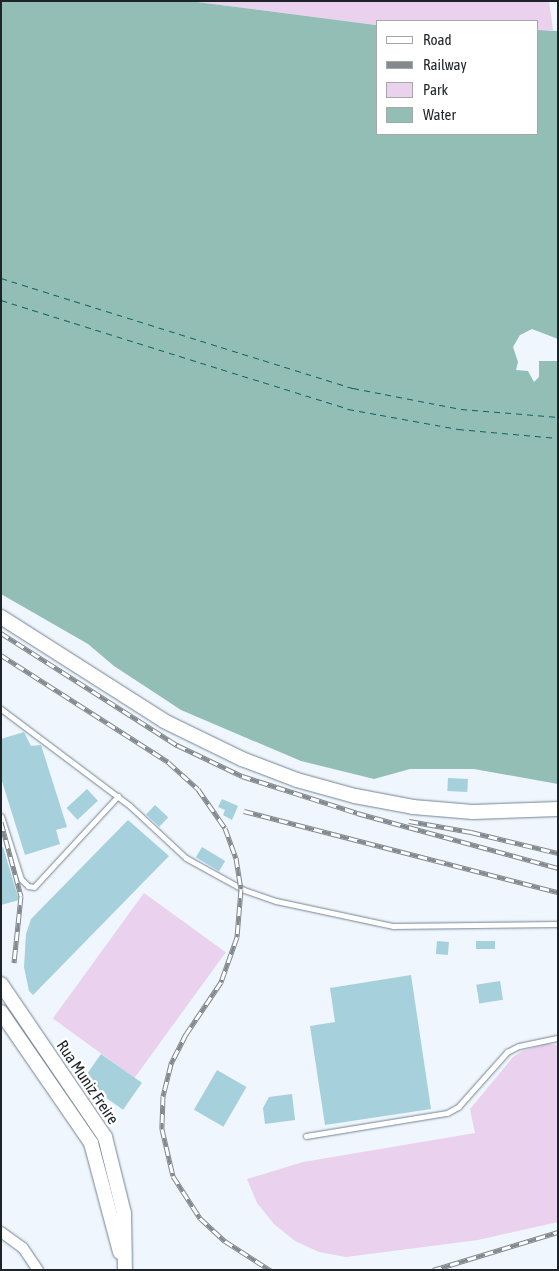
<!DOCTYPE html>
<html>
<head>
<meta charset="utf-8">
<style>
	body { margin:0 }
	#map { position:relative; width:559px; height:1271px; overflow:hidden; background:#eff6fd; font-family:"Asap Condensed",sans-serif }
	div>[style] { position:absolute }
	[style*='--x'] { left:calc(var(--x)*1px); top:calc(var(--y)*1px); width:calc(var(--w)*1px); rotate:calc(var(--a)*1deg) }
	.green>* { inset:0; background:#ead1ed; transform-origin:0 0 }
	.water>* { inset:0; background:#92beb6 }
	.ferry>* { height:1px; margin-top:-0.5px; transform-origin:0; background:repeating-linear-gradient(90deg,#0c655a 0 6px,transparent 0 11px) }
	.building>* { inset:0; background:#a5d0dc; transform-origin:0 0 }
	.roads { filter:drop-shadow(0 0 1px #748293) drop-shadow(0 0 1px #748293) }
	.lane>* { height:5px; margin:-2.5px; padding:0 2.5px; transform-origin:2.5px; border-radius:2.5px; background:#fff }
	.street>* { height:10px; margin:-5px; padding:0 5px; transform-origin:5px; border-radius:5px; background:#fff }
	.secondary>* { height:14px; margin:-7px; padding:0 7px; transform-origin:7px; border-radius:7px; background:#fff }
	.rail>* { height:5px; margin-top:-2.5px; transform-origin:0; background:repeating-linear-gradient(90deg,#fff 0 9px,#82898f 0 18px); box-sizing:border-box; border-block:1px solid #82898f }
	span { translate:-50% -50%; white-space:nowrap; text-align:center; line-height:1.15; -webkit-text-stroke:5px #fff; paint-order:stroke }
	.street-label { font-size:16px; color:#1d2329 }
	.frame { position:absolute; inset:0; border:2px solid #1d2329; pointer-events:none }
	.legend { position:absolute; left:376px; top:20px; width:162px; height:115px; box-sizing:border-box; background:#fff; border:1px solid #a5a7a9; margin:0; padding:6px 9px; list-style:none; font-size:15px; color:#1d2329 }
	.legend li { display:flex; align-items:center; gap:10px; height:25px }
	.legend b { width:25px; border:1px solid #a5a7a9 }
</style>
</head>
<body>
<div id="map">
	<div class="green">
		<div style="clip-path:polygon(189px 1px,549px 1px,553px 30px,538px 30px,538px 21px,378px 21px,378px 25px)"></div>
		<div style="left:144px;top:893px;width:101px;height:155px;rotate:36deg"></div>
		<div style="clip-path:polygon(546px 1044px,558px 1045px,558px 1222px,478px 1240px,346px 1257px,319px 1252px,295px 1241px,274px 1224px,257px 1203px,247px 1179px,303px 1162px,475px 1133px,470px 1109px,513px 1057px,522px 1051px)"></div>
	</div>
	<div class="water">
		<div style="clip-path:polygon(1px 1px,189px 1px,376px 25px,378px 134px,538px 134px,538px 30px,558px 31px,558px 339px,532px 329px,520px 335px,513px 347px,518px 362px,516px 370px,528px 371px,534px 382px,539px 377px,539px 361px,558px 361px,558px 784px,474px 769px,410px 769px,374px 779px,301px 761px,181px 710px,114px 666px,88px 644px,1px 594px)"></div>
	</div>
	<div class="ferry">
		<div style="--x:1;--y:278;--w:369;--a:17.4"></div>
		<div style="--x:353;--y:388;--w:110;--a:11"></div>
		<div style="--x:461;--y:409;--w:97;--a:4.7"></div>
		<div style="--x:1;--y:300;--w:364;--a:17.4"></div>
		<div style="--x:348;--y:409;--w:112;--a:10.3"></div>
		<div style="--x:458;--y:429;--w:100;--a:5.1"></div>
	</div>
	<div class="building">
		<div style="clip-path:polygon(24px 732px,31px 746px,41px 745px,67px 827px,56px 830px,60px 844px,25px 855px,1px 778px,1px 739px)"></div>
		<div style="left:448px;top:778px;width:20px;height:13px;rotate:3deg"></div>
		<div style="left:87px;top:789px;width:16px;height:28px;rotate:47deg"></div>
		<div style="clip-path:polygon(222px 799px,238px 806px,232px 820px,223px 815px,225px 810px,218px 807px)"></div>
		<div style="left:155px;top:805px;width:18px;height:13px;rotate:43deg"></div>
		<div style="clip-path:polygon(128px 820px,169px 856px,33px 995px,29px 991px,24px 967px,26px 934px,31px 919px)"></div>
		<div style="clip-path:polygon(3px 847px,19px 900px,1px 905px,1px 848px)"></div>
		<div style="left:202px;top:847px;width:27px;height:12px;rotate:31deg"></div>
		<div style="left:437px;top:941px;width:12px;height:13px;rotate:5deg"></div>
		<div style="left:495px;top:941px;width:8px;height:19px;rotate:90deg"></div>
		<div style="clip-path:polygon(411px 975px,431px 1109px,325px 1125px,310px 1026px,335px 1022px,330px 988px)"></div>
		<div style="left:500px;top:981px;width:19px;height:24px;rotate:81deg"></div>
		<div style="left:101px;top:1054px;width:50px;height:33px;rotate:35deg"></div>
		<div style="left:217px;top:1070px;width:34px;height:46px;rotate:30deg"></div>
		<div style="clip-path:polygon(292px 1094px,295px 1120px,265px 1124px,263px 1108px,269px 1097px)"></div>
	</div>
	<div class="roads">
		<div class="lane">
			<div style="--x:1;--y:709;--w:161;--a:36.9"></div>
			<div style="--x:130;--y:806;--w:76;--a:42.9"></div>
			<div style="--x:186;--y:858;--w:66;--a:28.9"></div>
			<div style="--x:244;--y:890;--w:34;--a:19"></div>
			<div style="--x:276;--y:901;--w:120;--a:12.1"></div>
			<div style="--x:393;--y:926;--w:165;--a:-0.7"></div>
			<div style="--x:1;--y:816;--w:66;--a:72.4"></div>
			<div style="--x:21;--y:879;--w:10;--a:45"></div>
			<div style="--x:28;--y:886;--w:6;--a:9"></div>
			<div style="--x:34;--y:887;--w:124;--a:-47.3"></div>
			<div style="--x:306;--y:1136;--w:143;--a:-9.3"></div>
			<div style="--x:447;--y:1113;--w:13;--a:-29"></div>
			<div style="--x:458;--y:1107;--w:74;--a:-48.3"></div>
			<div style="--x:507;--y:1052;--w:13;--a:-27"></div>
			<div style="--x:519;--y:1046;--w:40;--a:-12"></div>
		</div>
		<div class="street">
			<div style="--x:1;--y:1232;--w:27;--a:36"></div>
			<div style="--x:23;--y:1248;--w:27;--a:56"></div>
		</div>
		<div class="secondary">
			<div style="--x:1;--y:617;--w:193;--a:32.5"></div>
			<div style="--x:164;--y:721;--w:87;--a:26"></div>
			<div style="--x:242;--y:759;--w:59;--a:20.9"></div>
			<div style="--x:297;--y:780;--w:60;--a:15.4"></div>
			<div style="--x:355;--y:796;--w:59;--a:10.7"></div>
			<div style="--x:413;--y:807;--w:60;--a:4.8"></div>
			<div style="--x:473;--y:812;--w:85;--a:-2"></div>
			<div style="--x:1;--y:984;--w:185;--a:55.8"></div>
			<div style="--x:105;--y:1137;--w:78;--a:76"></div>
			<div style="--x:124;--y:1213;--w:57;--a:89"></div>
			<div style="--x:1;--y:1012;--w:159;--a:55.5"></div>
			<div style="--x:91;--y:1143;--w:113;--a:75.1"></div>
		</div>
	</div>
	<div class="rail">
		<div style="--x:1;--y:633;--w:209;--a:32.5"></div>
		<div style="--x:177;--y:745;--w:72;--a:25.5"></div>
		<div style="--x:242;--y:776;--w:121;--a:17.8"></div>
		<div style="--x:357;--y:813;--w:208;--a:15.3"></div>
		<div style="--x:1;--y:655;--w:198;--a:32.6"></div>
		<div style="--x:168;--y:762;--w:40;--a:42"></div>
		<div style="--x:198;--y:789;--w:47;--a:55.3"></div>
		<div style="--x:225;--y:828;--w:32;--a:70"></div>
		<div style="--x:236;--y:858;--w:31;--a:81"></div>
		<div style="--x:241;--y:889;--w:48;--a:94.8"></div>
		<div style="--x:237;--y:937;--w:48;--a:109.6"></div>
		<div style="--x:221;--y:982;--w:63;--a:123.9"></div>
		<div style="--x:186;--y:1034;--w:34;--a:117"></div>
		<div style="--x:171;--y:1064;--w:33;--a:104"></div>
		<div style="--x:163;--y:1096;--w:33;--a:92"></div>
		<div style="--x:162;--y:1129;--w:48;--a:76.8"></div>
		<div style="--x:173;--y:1176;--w:50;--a:57.3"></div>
		<div style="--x:200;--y:1218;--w:34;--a:43"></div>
		<div style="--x:225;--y:1241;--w:54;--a:32.8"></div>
		<div style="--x:244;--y:811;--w:324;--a:14.5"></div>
		<div style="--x:409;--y:821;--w:63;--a:10.1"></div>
		<div style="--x:471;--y:832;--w:89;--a:13.6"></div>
		<div style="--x:1;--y:822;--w:77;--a:74.9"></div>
		<div style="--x:21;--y:896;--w:67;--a:96"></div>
		<div style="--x:433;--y:1270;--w:131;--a:-16.9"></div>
	</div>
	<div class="street-label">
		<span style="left:88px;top:1082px;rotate:56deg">Rua Muniz Freire</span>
	</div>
	<div class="frame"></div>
	<ul class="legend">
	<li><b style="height:6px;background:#fff"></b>Road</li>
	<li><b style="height:6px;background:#82898f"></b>Railway</li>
	<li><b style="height:14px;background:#ead1ed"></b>Park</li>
	<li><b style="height:14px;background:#92beb6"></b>Water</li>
	</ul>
</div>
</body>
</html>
